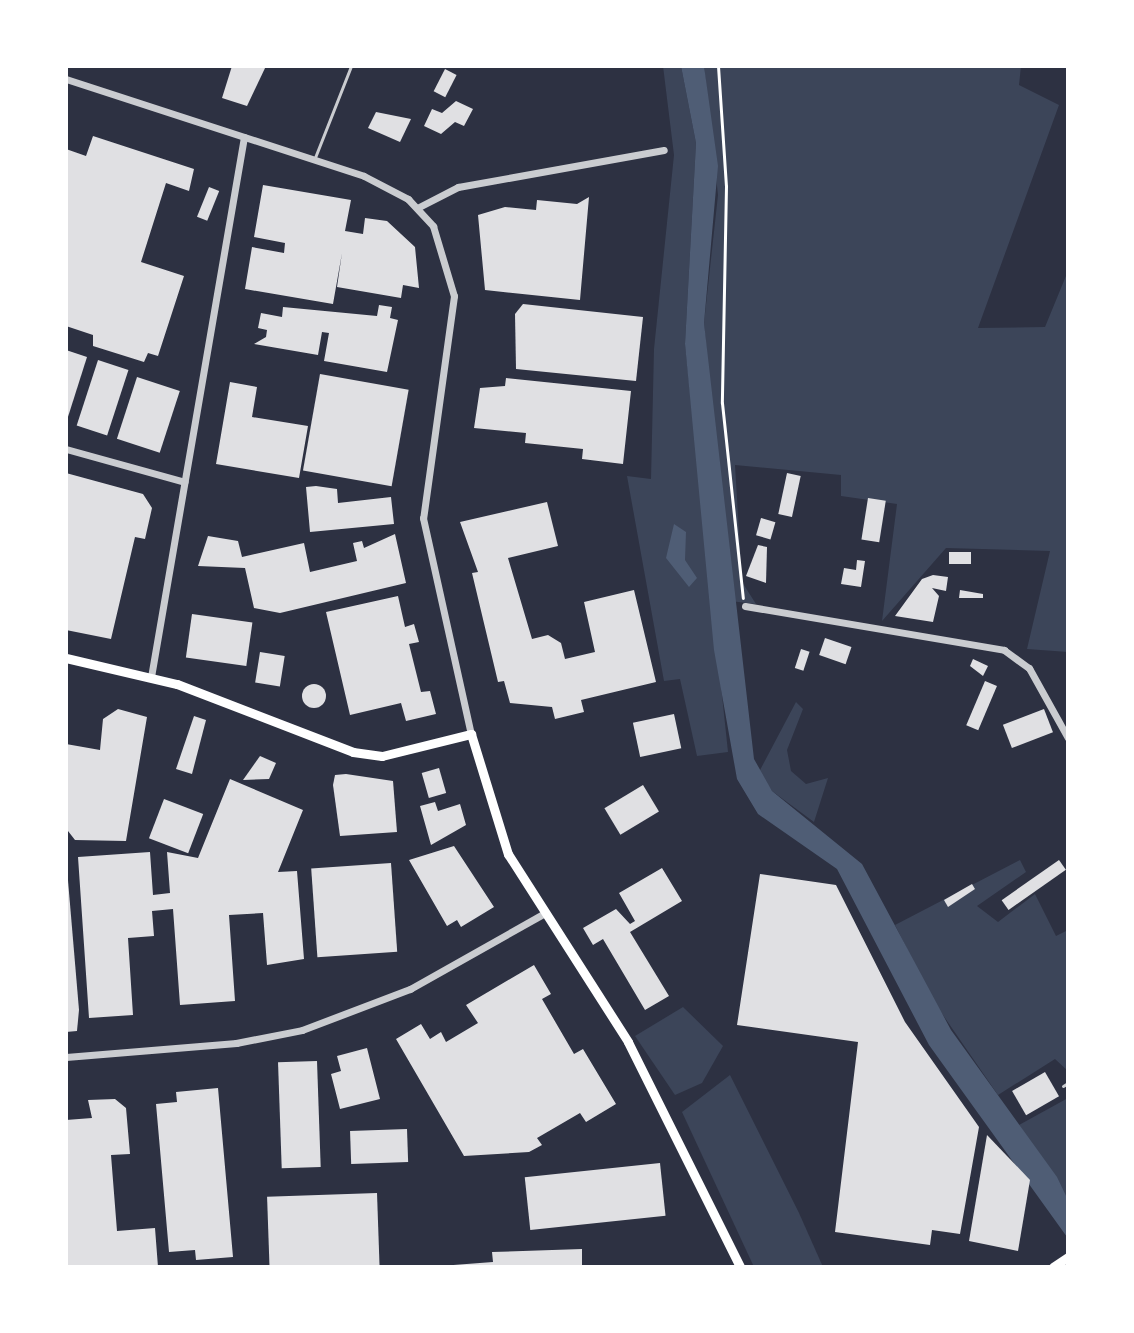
<!DOCTYPE html>
<html>
<head>
<meta charset="utf-8">
<style>
	body { margin:0 }
	#map { position:relative; width:1134px; height:1333px; overflow:hidden; background:#2d3142; font-family:Helvetica,sans-serif }
	div>[style] { position:absolute }
	[style*='--x'] { left:calc(var(--x)*1px); top:calc(var(--y)*1px); width:calc(var(--w)*1px); rotate:calc(var(--a)*1deg) }
	.green>* { inset:0; background:#3c4559 }
	.water>* { inset:0; background:#4f5d75 }
	.building>* { inset:0; background:#e0e0e3; transform-origin:0 0 }
	.round { border-radius:50% }
	.path>* { height:3px; margin:-1.5px; padding:0 1.5px; transform-origin:1.5px; border-radius:1.5px; background:#fff }
	.service>* { height:3px; margin:-1.5px; padding:0 1.5px; transform-origin:1.5px; border-radius:1.5px; background:#caccd0 }
	.minor>* { height:7px; margin:-3.5px; padding:0 3.5px; transform-origin:3.5px; border-radius:3.5px; background:#caccd0 }
	.secondary>* { height:9px; margin:-4.5px; padding:0 4.5px; transform-origin:4.5px; border-radius:4.5px; background:#fff }
	span { translate:-50% -50%; white-space:nowrap; text-align:center; line-height:1.15; -webkit-text-stroke:8px #fff; paint-order:stroke }
	.frame { position:absolute; inset:0; border:68px solid #fff; pointer-events:none }
</style>
</head>
<body>
<div id="map">
	<div class="green">
		<div style="clip-path:polygon(663px 66px,681px 66px,696px 143px,685px 344px,728px 752px,697px 756px,680px 679px,664px 681px,627px 476px,651px 479px,654px 349px,674px 155px)"></div>
		<div style="clip-path:polygon(704px 66px,1021px 66px,1019px 85px,1059px 105px,978px 328px,1045px 327px,1068px 271px,1068px 652px,1027px 649px,1050px 551px,946px 548px,882px 621px,897px 504px,841px 496px,841px 475px,735px 465px,742px 582px,756px 604px,730px 601px,704px 323px,718px 195px)"></div>
		<div style="clip-path:polygon(796px 702px,803px 709px,787px 750px,791px 771px,806px 784px,828px 778px,814px 822px,772px 791px,759px 772px)"></div>
		<div style="clip-path:polygon(1020px 860px,1026px 872px,977px 906px,998px 922px,1035px 894px,1056px 936px,1068px 930px,1068px 1071px,1055px 1059px,998px 1095px,934px 1002px,895px 925px)"></div>
		<div style="clip-path:polygon(683px 1007px,723px 1046px,702px 1083px,675px 1095px,635px 1036px)"></div>
		<div style="clip-path:polygon(730px 1075px,799px 1213px,823px 1267px,754px 1267px,682px 1112px)"></div>
		<div style="clip-path:polygon(1068px 1098px,1068px 1200px,1019px 1125px)"></div>
	</div>
	<div class="water">
		<div style="clip-path:polygon(681px 66px,704px 66px,718px 166px,704px 323px,754px 759px,772px 791px,862px 864px,951px 1030px,1057px 1177px,1068px 1200px,1067px 1237px,929px 1045px,837px 869px,758px 814px,737px 779px,714px 650px,685px 344px,696px 143px)"></div>
		<div style="clip-path:polygon(674px 524px,686px 532px,685px 560px,697px 578px,689px 587px,666px 558px)"></div>
	</div>
	<div class="building">
		<div style="clip-path:polygon(232px 66px,266px 66px,247px 106px,222px 98px)"></div>
		<div style="left:445px;top:69px;width:13px;height:25px;rotate:27deg"></div>
		<div style="clip-path:polygon(456px 101px,473px 109px,464px 126px,455px 122px,441px 134px,424px 126px,432px 109px,442px 113px)"></div>
		<div style="clip-path:polygon(376px 112px,411px 119px,400px 142px,368px 128px)"></div>
		<div style="clip-path:polygon(93px 136px,194px 169px,189px 191px,166px 183px,141px 262px,184px 276px,158px 356px,148px 353px,144px 362px,93px 346px,93px 335px,66px 326px,66px 149px,86px 156px)"></div>
		<div style="clip-path:polygon(263px 185px,351px 200px,345px 231px,363px 234px,365px 218px,387px 221px,415px 247px,419px 288px,403px 285px,401px 298px,337px 287px,342px 253px,333px 304px,245px 289px,252px 247px,284px 253px,285px 243px,254px 237px)"></div>
		<div style="left:209px;top:187px;width:11px;height:32px;rotate:22deg"></div>
		<div style="clip-path:polygon(589px 197px,580px 300px,485px 290px,478px 215px,505px 207px,536px 210px,537px 200px,577px 204px)"></div>
		<div style="clip-path:polygon(523px 304px,643px 317px,636px 381px,516px 369px,515px 314px)"></div>
		<div style="clip-path:polygon(379px 305px,392px 307px,390px 318px,398px 320px,387px 372px,324px 361px,329px 333px,322px 332px,318px 355px,254px 344px,266px 337px,267px 330px,258px 328px,261px 313px,282px 317px,283px 307px,377px 316px)"></div>
		<div style="clip-path:polygon(66px 350px,87px 357px,67px 420px,66px 420px)"></div>
		<div style="left:98px;top:360px;width:32px;height:69px;rotate:18deg"></div>
		<div style="left:320px;top:374px;width:90px;height:98px;rotate:10deg"></div>
		<div style="left:137px;top:377px;width:45px;height:65px;rotate:18deg"></div>
		<div style="clip-path:polygon(506px 378px,631px 391px,623px 464px,582px 459px,583px 449px,525px 443px,526px 433px,474px 428px,480px 388px,505px 386px)"></div>
		<div style="clip-path:polygon(230px 382px,257px 387px,252px 417px,308px 426px,299px 478px,216px 464px)"></div>
		<div style="clip-path:polygon(66px 473px,143px 494px,152px 508px,145px 539px,135px 537px,111px 639px,66px 630px)"></div>
		<div style="left:787px;top:473px;width:14px;height:42px;rotate:12deg"></div>
		<div style="clip-path:polygon(316px 486px,337px 489px,338px 503px,391px 497px,394px 524px,310px 532px,306px 487px)"></div>
		<div style="left:868px;top:498px;width:18px;height:42px;rotate:9deg"></div>
		<div style="clip-path:polygon(547px 502px,558px 546px,508px 558px,532px 639px,548px 635px,561px 643px,565px 659px,595px 652px,584px 602px,634px 590px,656px 682px,581px 700px,584px 712px,555px 719px,552px 707px,510px 703px,504px 681px,498px 682px,472px 573px,478px 572px,460px 522px)"></div>
		<div style="left:761px;top:518px;width:15px;height:18px;rotate:16deg"></div>
		<div style="clip-path:polygon(395px 534px,406px 583px,280px 613px,254px 608px,245px 568px,198px 566px,208px 536px,238px 541px,242px 557px,304px 543px,310px 572px,357px 561px,353px 543px,362px 541px,364px 548px)"></div>
		<div style="clip-path:polygon(758px 545px,767px 547px,766px 583px,746px 576px)"></div>
		<div style="left:949px;top:552px;width:22px;height:12px"></div>
		<div style="clip-path:polygon(857px 560px,865px 561px,861px 587px,841px 584px,844px 568px,856px 570px)"></div>
		<div style="clip-path:polygon(933px 575px,948px 577px,946px 591px,932px 588px,939px 596px,933px 622px,895px 616px,922px 579px)"></div>
		<div style="clip-path:polygon(960px 590px,983px 594px,983px 598px,959px 598px)"></div>
		<div style="clip-path:polygon(398px 596px,405px 627px,414px 624px,419px 642px,409px 644px,421px 692px,430px 691px,436px 714px,406px 721px,401px 703px,350px 715px,326px 612px)"></div>
		<div style="left:192px;top:614px;width:61px;height:44px;rotate:8deg"></div>
		<div style="left:825px;top:638px;width:28px;height:18px;rotate:19deg"></div>
		<div style="left:801px;top:649px;width:9px;height:20px;rotate:18deg"></div>
		<div style="left:260px;top:652px;width:25px;height:31px;rotate:9deg"></div>
		<div style="clip-path:polygon(973px 659px,988px 666px,983px 676px,970px 666px)"></div>
		<div style="left:985px;top:681px;width:13px;height:48px;rotate:23deg"></div>
		<div class="round" style="left:302px;top:684px;width:24px;height:24px"></div>
		<div style="clip-path:polygon(118px 709px,147px 717px,126px 841px,75px 840px,68px 831px,66px 744px,100px 750px,103px 719px)"></div>
		<div style="left:1044px;top:709px;width:25px;height:44px;rotate:69deg"></div>
		<div style="left:674px;top:714px;width:35px;height:42px;rotate:78deg"></div>
		<div style="clip-path:polygon(194px 716px,206px 720px,192px 774px,176px 769px)"></div>
		<div style="clip-path:polygon(260px 756px,276px 763px,269px 779px,243px 780px)"></div>
		<div style="left:439px;top:768px;width:26px;height:18px;rotate:74deg"></div>
		<div style="clip-path:polygon(346px 774px,393px 781px,397px 832px,340px 836px,333px 785px,335px 775px)"></div>
		<div style="clip-path:polygon(230px 779px,303px 810px,278px 872px,297px 871px,304px 959px,267px 965px,263px 913px,229px 915px,235px 1001px,180px 1005px,173px 909px,152px 911px,154px 936px,128px 938px,133px 1015px,89px 1018px,78px 857px,150px 852px,153px 895px,170px 893px,167px 852px,198px 858px)"></div>
		<div style="left:643px;top:785px;width:31px;height:45px;rotate:59deg"></div>
		<div style="left:164px;top:799px;width:42px;height:42px;rotate:21deg"></div>
		<div style="clip-path:polygon(435px 802px,438px 811px,460px 804px,466px 825px,431px 845px,420px 806px)"></div>
		<div style="clip-path:polygon(454px 846px,494px 907px,461px 927px,457px 920px,447px 926px,409px 860px)"></div>
		<div style="clip-path:polygon(66px 857px,79px 1010px,77px 1031px,66px 1032px)"></div>
		<div style="left:1059px;top:860px;width:12px;height:70px;rotate:55deg"></div>
		<div style="left:391px;top:863px;width:89px;height:80px;rotate:86deg"></div>
		<div style="clip-path:polygon(662px 868px,682px 901px,630px 932px,669px 996px,645px 1010px,603px 939px,593px 945px,583px 928px,616px 909px,630px 924px,635px 921px,619px 893px)"></div>
		<div style="clip-path:polygon(760px 874px,836px 885px,905px 1022px,979px 1127px,960px 1234px,932px 1230px,930px 1245px,835px 1232px,858px 1042px,737px 1025px)"></div>
		<div style="clip-path:polygon(972px 884px,975px 889px,948px 907px,944px 900px)"></div>
		<div style="clip-path:polygon(534px 965px,551px 994px,542px 999px,574px 1054px,583px 1049px,616px 1104px,586px 1122px,580px 1113px,537px 1138px,542px 1145px,529px 1152px,464px 1156px,396px 1039px,421px 1024px,430px 1039px,441px 1032px,446px 1042px,478px 1023px,466px 1005px)"></div>
		<div style="clip-path:polygon(367px 1048px,380px 1099px,340px 1109px,331px 1074px,341px 1071px,337px 1056px)"></div>
		<div style="left:317px;top:1061px;width:106px;height:39px;rotate:88deg"></div>
		<div style="left:1045px;top:1072px;width:28px;height:38px;rotate:60deg"></div>
		<div style="clip-path:polygon(218px 1088px,233px 1257px,196px 1260px,195px 1250px,169px 1252px,156px 1104px,177px 1102px,176px 1092px)"></div>
		<div style="clip-path:polygon(115px 1099px,126px 1108px,130px 1154px,111px 1155px,117px 1231px,155px 1228px,158px 1267px,66px 1267px,66px 1120px,92px 1118px,88px 1100px)"></div>
		<div style="left:407px;top:1129px;width:33px;height:57px;rotate:88deg"></div>
		<div style="clip-path:polygon(987px 1135px,1030px 1180px,1018px 1251px,969px 1241px)"></div>
		<div style="left:660px;top:1163px;width:53px;height:136px;rotate:84deg"></div>
		<div style="left:377px;top:1193px;width:74px;height:110px;rotate:88deg"></div>
		<div style="clip-path:polygon(582px 1249px,582px 1267px,427px 1267px,493px 1262px,492px 1252px)"></div>
	</div>
	<div class="path">
		<div style="--x:718;--y:66;--w:120;--a:86.2"></div>
		<div style="--x:726;--y:186;--w:217;--a:91.1"></div>
		<div style="--x:722;--y:403;--w:196;--a:83.9"></div>
	</div>
	<div class="service">
		<div style="--x:314;--y:160;--w:101;--a:-68.5"></div>
		<div style="--x:1063;--y:1086;--w:6;--a:-31"></div>
	</div>
	<div class="minor">
		<div style="--x:66;--y:79;--w:313;--a:18"></div>
		<div style="--x:364;--y:176;--w:50;--a:27.6"></div>
		<div style="--x:408;--y:199;--w:37;--a:47"></div>
		<div style="--x:433;--y:226;--w:73;--a:73.3"></div>
		<div style="--x:454;--y:296;--w:224;--a:97.9"></div>
		<div style="--x:423;--y:518;--w:221;--a:77.5"></div>
		<div style="--x:419;--y:207;--w:44;--a:-27.1"></div>
		<div style="--x:458;--y:187;--w:209;--a:-10.2"></div>
		<div style="--x:66;--y:449;--w:123;--a:15.5"></div>
		<div style="--x:745;--y:606;--w:263;--a:9.6"></div>
		<div style="--x:1004;--y:650;--w:31;--a:36"></div>
		<div style="--x:1029;--y:668;--w:80;--a:60.9"></div>
		<div style="--x:151;--y:677;--w:548;--a:-80.23"></div>
		<div style="--x:66;--y:1057;--w:171;--a:-4.7"></div>
		<div style="--x:236;--y:1043;--w:67;--a:-11.1"></div>
		<div style="--x:302;--y:1030;--w:116;--a:-20.8"></div>
		<div style="--x:410;--y:989;--w:153;--a:-29.4"></div>
	</div>
	<div class="secondary">
		<div style="--x:66;--y:658;--w:114;--a:13.2"></div>
		<div style="--x:177;--y:684;--w:189;--a:21.1"></div>
		<div style="--x:353;--y:752;--w:29;--a:8"></div>
		<div style="--x:382;--y:756;--w:92;--a:-13.9"></div>
		<div style="--x:471;--y:734;--w:126;--a:72.9"></div>
		<div style="--x:508;--y:854;--w:223;--a:57.4"></div>
		<div style="--x:628;--y:1042;--w:251;--a:63.5"></div>
		<div style="--x:1053;--y:1267;--w:18;--a:-34"></div>
	</div>
	<div class="frame"></div>
</div>
</body>
</html>
